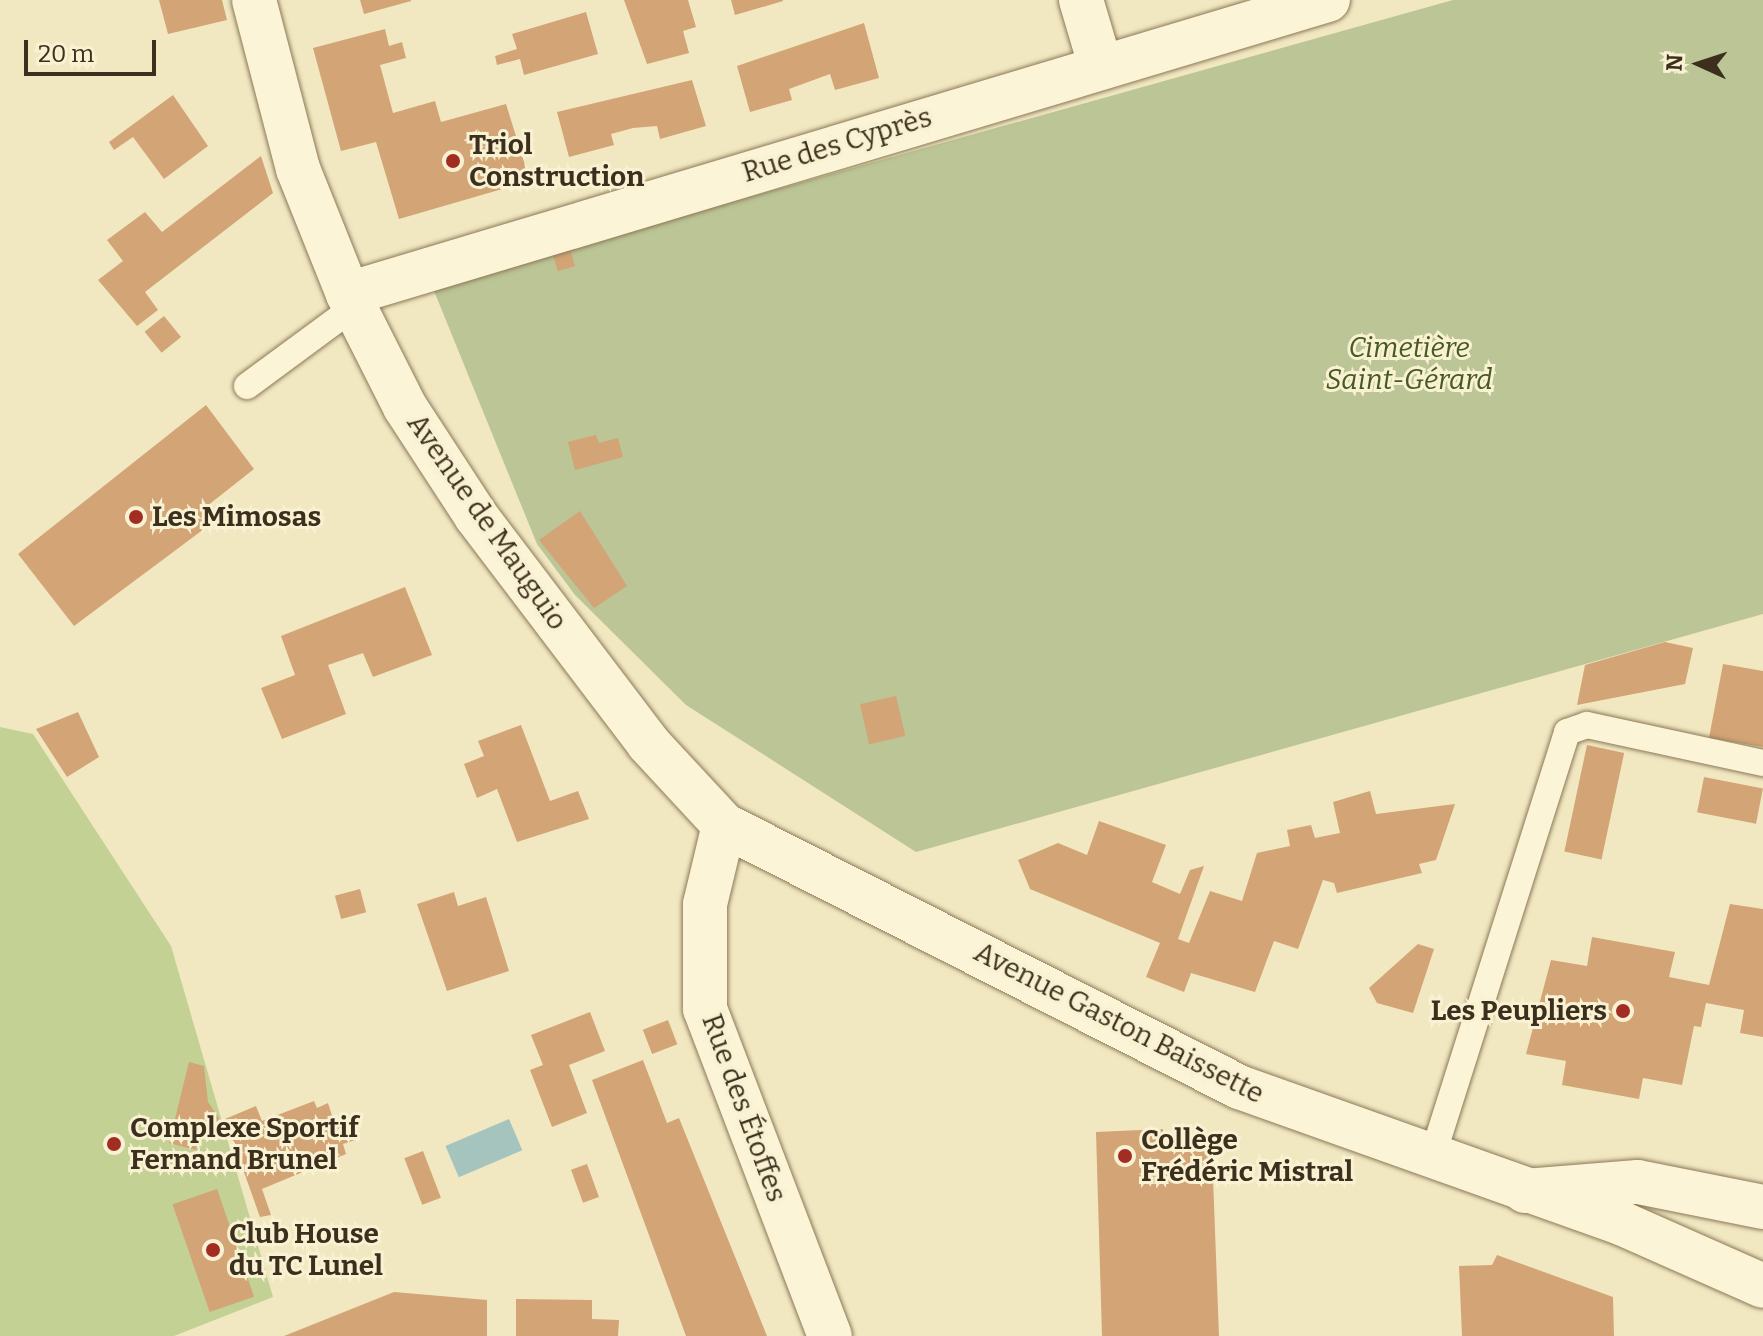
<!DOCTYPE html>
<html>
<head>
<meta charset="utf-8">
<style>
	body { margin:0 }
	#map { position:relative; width:1763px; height:1336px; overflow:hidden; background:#f1e8c2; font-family:Bitter,serif }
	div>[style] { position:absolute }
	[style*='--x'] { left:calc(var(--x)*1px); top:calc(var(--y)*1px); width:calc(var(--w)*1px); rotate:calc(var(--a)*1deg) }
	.green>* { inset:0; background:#c4d195 }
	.cemetery>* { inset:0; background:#bbc595 }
	.water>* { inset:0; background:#a5c4bd; transform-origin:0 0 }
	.building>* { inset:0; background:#d3a475; transform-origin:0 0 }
	.roads { filter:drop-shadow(0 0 2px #8d7957) drop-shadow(0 0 2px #8d7957) }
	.lane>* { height:26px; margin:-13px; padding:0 13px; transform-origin:13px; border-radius:13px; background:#fbf4d6 }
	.street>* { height:44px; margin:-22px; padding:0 22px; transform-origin:22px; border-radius:22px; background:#fbf4d6 }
	.secondary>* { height:44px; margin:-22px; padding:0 22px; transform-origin:22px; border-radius:22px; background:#fbf4d6 }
	.dots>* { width:22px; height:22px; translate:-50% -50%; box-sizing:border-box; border:4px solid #f8f1d2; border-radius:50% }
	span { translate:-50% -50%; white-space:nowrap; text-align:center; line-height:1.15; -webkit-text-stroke:6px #f8f1d2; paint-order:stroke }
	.poi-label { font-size:28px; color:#3c2f1d; font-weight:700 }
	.left { translate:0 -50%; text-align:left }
	.right { translate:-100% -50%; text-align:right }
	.street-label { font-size:28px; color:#3c2f1d }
	.park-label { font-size:28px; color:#475a22; font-style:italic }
	.north { position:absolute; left:1659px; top:24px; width:80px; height:80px; -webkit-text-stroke:6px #f8f1d2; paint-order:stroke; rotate:273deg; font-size:22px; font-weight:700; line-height:32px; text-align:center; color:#3c2f1d }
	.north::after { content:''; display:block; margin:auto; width:28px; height:36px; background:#3c2f1d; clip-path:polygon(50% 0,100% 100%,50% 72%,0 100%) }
	.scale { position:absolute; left:24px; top:40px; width:132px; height:36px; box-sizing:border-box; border:4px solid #3c2f1d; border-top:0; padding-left:10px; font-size:24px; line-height:28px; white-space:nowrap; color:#3c2f1d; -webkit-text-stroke:6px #f8f1d2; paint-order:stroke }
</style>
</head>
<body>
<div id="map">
	<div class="green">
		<div style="clip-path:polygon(0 727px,33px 734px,171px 946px,273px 1297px,174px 1336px,0 1336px)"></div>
	</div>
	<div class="cemetery">
		<div style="clip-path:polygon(1453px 0,1763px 0,1763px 614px,916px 852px,686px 705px,575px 595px,537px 544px,432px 286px)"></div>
	</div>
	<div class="water">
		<div style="left:509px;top:1119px;width:34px;height:69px;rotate:67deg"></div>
	</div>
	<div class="building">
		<div style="clip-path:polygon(159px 0,222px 0,227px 20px,168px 34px)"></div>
		<div style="clip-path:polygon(360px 0,411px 0,411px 1px,364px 14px)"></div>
		<div style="clip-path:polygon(624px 0,688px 0,696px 27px,683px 31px,689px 53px,647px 64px)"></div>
		<div style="clip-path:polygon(731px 0,783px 0,783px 1px,735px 15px)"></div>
		<div style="clip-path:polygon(586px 12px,598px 54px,524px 75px,520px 59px,497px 65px,495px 56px,517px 49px,512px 34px)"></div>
		<div style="clip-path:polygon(864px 23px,879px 78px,835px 90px,830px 74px,789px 89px,792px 100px,750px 112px,737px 66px)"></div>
		<div style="clip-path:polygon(385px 29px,389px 46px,402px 42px,406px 58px,380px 65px,393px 113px,435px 101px,441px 122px,506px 104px,530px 181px,399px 219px,376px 142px,341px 151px,313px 48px)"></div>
		<div style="clip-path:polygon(692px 80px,706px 126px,660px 139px,657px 126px,633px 128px,611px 134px,614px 145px,569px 157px,557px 112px)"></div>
		<div style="clip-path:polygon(173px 95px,208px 146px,164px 179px,133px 137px,114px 150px,109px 142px)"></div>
		<div style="clip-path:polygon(261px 156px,273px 193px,145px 292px,158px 310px,137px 326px,98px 280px,123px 261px,107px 240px,145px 212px,162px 232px)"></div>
		<div style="left:570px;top:249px;width:18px;height:18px;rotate:74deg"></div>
		<div style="left:164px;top:316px;width:27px;height:25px;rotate:51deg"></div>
		<div style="clip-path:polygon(206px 405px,254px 469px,202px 510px,212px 523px,74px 626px,18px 554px)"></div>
		<div style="clip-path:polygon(596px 435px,599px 443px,618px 438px,623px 457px,575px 470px,568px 442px)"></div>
		<div style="clip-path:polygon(580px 511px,627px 586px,594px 608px,539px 540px)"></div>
		<div style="clip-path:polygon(405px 587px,432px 655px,373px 677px,363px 653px,328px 665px,346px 714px,282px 739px,261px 688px,295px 675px,281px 636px)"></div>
		<div style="clip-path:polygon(1665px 642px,1693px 648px,1685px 684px,1577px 705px,1585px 665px)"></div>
		<div style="clip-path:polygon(1723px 664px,1763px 671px,1763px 747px,1709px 738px)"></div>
		<div style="left:896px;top:696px;width:41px;height:37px;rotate:77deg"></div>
		<div style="clip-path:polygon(78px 712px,99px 757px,67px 777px,36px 729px)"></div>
		<div style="clip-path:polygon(521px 725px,550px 801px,578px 791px,589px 819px,517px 842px,497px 789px,477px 798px,464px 764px,484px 756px,478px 741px)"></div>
		<div style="left:1587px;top:745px;width:38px;height:109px;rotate:12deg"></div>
		<div style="left:1704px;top:777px;width:60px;height:36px;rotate:11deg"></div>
		<div style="clip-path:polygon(1370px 791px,1376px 814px,1455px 804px,1436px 860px,1419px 864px,1422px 873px,1337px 893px,1334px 883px,1323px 880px,1298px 949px,1274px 941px,1255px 992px,1191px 973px,1184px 992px,1146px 977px,1160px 943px,1030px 889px,1018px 860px,1058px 843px,1087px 855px,1099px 821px,1166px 845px,1152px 882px,1180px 894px,1190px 870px,1204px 866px,1178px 939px,1189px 943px,1210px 891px,1242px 901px,1257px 853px,1290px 846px,1287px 830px,1311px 825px,1315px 838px,1340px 833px,1333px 802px)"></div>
		<div style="left:360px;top:889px;width:24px;height:26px;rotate:75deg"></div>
		<div style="clip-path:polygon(454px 892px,458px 906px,486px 897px,509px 971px,447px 991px,417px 904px)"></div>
		<div style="clip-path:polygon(1730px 904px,1763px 909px,1763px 1037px,1740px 1033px,1744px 1010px,1706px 1003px,1701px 1027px,1694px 1026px,1682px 1085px,1643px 1078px,1639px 1099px,1562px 1085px,1566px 1061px,1526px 1054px,1551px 960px,1587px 966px,1592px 937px,1675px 952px,1669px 977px,1709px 985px)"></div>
		<div style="clip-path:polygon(1418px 944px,1434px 949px,1413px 1013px,1377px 1003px,1369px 988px)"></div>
		<div style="clip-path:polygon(590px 1012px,605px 1051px,569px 1065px,587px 1113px,552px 1127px,530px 1070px,543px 1065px,531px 1035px)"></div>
		<div style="left:668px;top:1020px;width:26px;height:27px;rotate:69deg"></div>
		<div style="clip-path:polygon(643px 1060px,667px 1123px,679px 1118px,767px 1336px,686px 1336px,592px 1080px)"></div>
		<div style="clip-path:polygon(189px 1062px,204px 1066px,208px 1102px,219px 1118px,216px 1127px,202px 1123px,196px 1150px,169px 1143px)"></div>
		<div style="clip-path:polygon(314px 1101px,317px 1108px,328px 1103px,335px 1125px,347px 1120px,355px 1140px,343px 1144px,346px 1154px,262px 1189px,271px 1215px,260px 1217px,225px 1119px,256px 1106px,262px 1121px)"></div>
		<div style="clip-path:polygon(1163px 1129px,1163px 1151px,1212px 1151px,1219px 1336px,1102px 1336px,1096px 1132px)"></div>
		<div style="left:423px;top:1151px;width:50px;height:20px;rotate:69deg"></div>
		<div style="left:587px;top:1164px;width:35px;height:17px;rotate:70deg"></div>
		<div style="left:217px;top:1189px;width:114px;height:47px;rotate:71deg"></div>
		<div style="clip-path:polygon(1497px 1255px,1613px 1297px,1614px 1336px,1462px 1336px,1459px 1266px,1492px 1265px)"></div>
		<div style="clip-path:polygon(394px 1292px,487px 1300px,487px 1336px,284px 1336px)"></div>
		<div style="clip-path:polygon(516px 1299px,592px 1300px,592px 1319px,619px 1320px,618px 1336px,516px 1336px)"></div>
	</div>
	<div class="roads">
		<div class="lane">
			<div style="--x:247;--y:386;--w:133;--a:-36.4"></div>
			<div style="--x:1431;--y:1161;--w:450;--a:-72.4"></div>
			<div style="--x:1567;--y:732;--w:21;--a:-19"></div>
			<div style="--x:1587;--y:725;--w:180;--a:12.2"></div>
		</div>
		<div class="street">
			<div style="--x:1081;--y:0;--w:67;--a:73.5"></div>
			<div style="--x:348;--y:294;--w:1023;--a:-16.7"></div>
			<div style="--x:724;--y:825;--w:81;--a:103.5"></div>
			<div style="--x:705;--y:904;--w:105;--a:90"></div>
			<div style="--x:705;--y:1009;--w:350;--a:69.1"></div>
			<div style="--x:1525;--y:1191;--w:113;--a:-4.6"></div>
			<div style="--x:1638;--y:1182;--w:127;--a:11.3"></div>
		</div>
		<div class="secondary">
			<div style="--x:254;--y:0;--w:175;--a:75.4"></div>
			<div style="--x:298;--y:169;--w:135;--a:68.2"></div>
			<div style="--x:348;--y:294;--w:127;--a:63.2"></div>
			<div style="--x:405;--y:407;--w:130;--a:56.9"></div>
			<div style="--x:476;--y:516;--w:285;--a:52.8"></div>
			<div style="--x:648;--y:743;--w:112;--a:47.2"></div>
			<div style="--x:724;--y:825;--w:578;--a:26.96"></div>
			<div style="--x:1239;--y:1087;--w:405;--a:19.6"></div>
			<div style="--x:1621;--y:1223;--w:155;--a:23.9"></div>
		</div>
	</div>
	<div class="dots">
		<div style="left:453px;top:161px;background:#a12d23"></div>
		<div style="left:136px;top:517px;background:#a12d23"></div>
		<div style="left:1623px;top:1011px;background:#a12d23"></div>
		<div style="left:114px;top:1144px;background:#a12d23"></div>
		<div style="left:1125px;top:1156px;background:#a12d23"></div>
		<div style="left:213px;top:1250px;background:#a12d23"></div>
	</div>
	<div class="poi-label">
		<span class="left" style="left:469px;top:161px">Triol<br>Construction</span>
		<span class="left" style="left:152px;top:517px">Les Mimosas</span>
		<span class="right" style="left:1607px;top:1011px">Les Peupliers</span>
		<span class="left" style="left:130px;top:1144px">Complexe Sportif<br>Fernand Brunel</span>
		<span class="left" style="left:1141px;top:1156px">Collège<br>Frédéric Mistral</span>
		<span class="left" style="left:229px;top:1250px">Club House<br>du TC Lunel</span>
	</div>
	<div class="street-label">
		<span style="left:837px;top:145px;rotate:-17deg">Rue des Cyprès</span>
		<span style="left:487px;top:522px;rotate:55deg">Avenue de Mauguio</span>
		<span style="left:1119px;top:1023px;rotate:27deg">Avenue Gaston Baissette</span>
		<span style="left:744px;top:1108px;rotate:70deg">Rue des Étoffes</span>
	</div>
	<div class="park-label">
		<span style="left:1409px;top:364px">Cimetière<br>Saint-Gérard</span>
	</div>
	<div class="north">N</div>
	<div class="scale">20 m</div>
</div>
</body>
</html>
